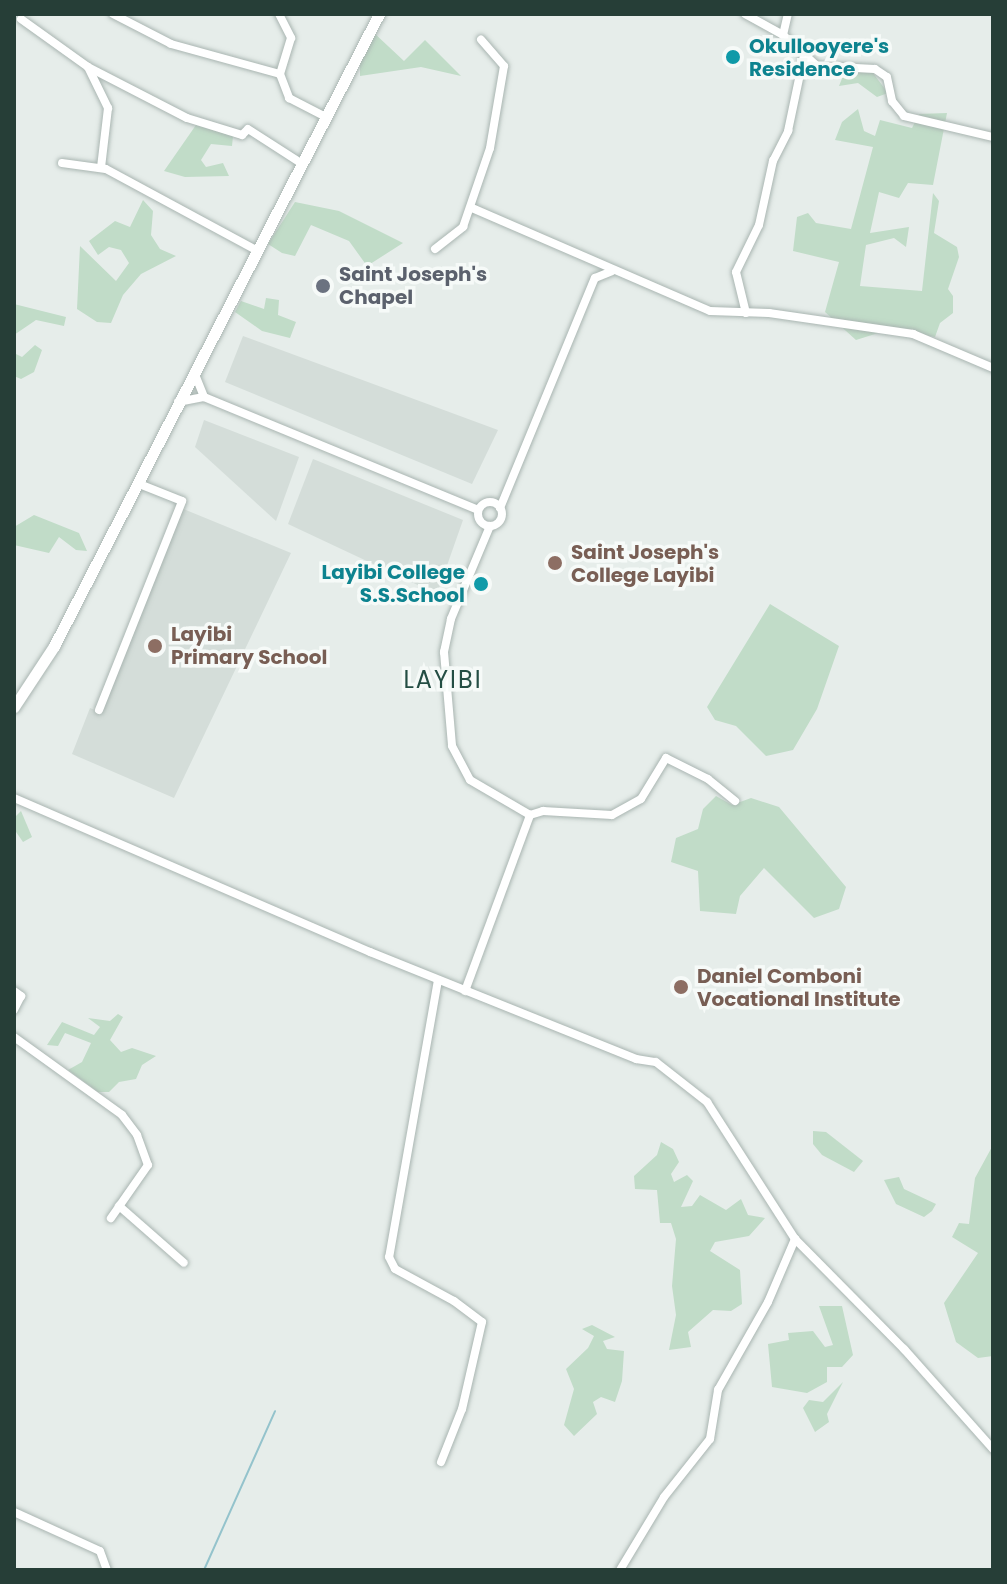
<!DOCTYPE html>
<html>
<head>
<meta charset="utf-8">
<style>
	body { margin:0 }
	#map { position:relative; width:1007px; height:1584px; overflow:hidden; background:#e6edea; font-family:Poppins,sans-serif }
	div>[style] { position:absolute }
	[style*='--x'] { left:calc(var(--x)*1px); top:calc(var(--y)*1px); width:calc(var(--w)*1px); rotate:calc(var(--a)*1deg) }
	.built>* { inset:0; background:#d4ddd9 }
	.green>* { inset:0; background:#c1dcc8 }
	.stream>* { height:2px; margin:-1px; padding:0 1px; transform-origin:1px; border-radius:1px; background:#94c3cc }
	.roads { filter:drop-shadow(0 0 2px #a9b5b1) drop-shadow(0 0 2px #a9b5b1) }
	.street>* { height:8px; margin:-4px; padding:0 4px; transform-origin:4px; border-radius:4px; background:#fff }
	.street>.ring { margin:-4px; padding:0; box-sizing:content-box; background:none; border:8px solid #fff; border-radius:50% }
	.secondary>* { height:11px; margin:-5.5px; padding:0 5.5px; transform-origin:5.5px; border-radius:5.5px; background:#fff }
	.dots>* { width:22px; height:22px; translate:-50% -50%; box-sizing:border-box; border:4px solid #f6faf8; border-radius:50% }
	span { translate:-50% -50%; white-space:nowrap; text-align:center; line-height:1.15; -webkit-text-stroke:7px #f6faf8; paint-order:stroke }
	.culture-label { font-size:20px; color:#0d838f; font-weight:700 }
	.left { translate:0 -50%; text-align:left }
	.right { translate:-100% -50%; text-align:right }
	.worship-label { font-size:20px; color:#5b616d; font-weight:700 }
	.education-label { font-size:20px; color:#785e54; font-weight:700 }
	.quarter-label { font-size:24px; color:#244e44; letter-spacing:2px }
	.frame { position:absolute; inset:0; border:16px solid #263e37; pointer-events:none }
</style>
</head>
<body>
<div id="map">
	<div class="built">
		<div style="clip-path:polygon(243px 336px,498px 430px,472px 484px,225px 382px)"></div>
		<div style="clip-path:polygon(204px 420px,299px 457px,276px 521px,195px 447px)"></div>
		<div style="clip-path:polygon(313px 459px,463px 520px,437px 594px,288px 524px)"></div>
		<div style="clip-path:polygon(181px 508px,291px 553px,174px 798px,72px 754px,90px 708px,100px 712px)"></div>
	</div>
	<div class="green">
		<div style="clip-path:polygon(373px 32px,404px 61px,425px 40px,461px 76px,421px 67px,360px 76px,360px 59px)"></div>
		<div style="clip-path:polygon(845px 71px,873px 73px,888px 93px,877px 97px,858px 83px,839px 86px)"></div>
		<div style="clip-path:polygon(858px 109px,864px 131px,875px 136px,880px 120px,912px 128px,919px 114px,947px 113px,933px 185px,908px 183px,899px 198px,879px 192px,870px 233px,909px 227px,906px 247px,894px 238px,866px 245px,860px 286px,922px 291px,933px 193px,939px 201px,934px 233px,957px 247px,959px 257px,948px 289px,953px 296px,953px 313px,940px 323px,935px 337px,891px 329px,856px 340px,825px 312px,839px 262px,793px 251px,797px 217px,808px 213px,816px 223px,851px 229px,873px 147px,835px 140px,842px 122px)"></div>
		<div style="clip-path:polygon(196px 125px,233px 136px,232px 146px,211px 144px,201px 160px,206px 167px,223px 163px,229px 176px,185px 177px,164px 171px)"></div>
		<div style="clip-path:polygon(143px 200px,153px 211px,151px 235px,160px 249px,176px 256px,141px 274px,123px 295px,111px 323px,97px 322px,77px 309px,80px 246px,116px 281px,129px 263px,121px 250px,109px 247px,98px 255px,89px 241px,115px 221px,130px 227px)"></div>
		<div style="clip-path:polygon(295px 202px,339px 211px,403px 243px,367px 266px,349px 241px,311px 225px,295px 256px,282px 253px,268px 244px)"></div>
		<div style="clip-path:polygon(266px 298px,279px 300px,278px 315px,296px 322px,290px 338px,262px 331px,235px 312px,241px 301px,264px 309px)"></div>
		<div style="clip-path:polygon(14px 304px,66px 317px,64px 326px,36px 320px,14px 335px)"></div>
		<div style="clip-path:polygon(35px 345px,42px 350px,34px 372px,21px 379px,14px 376px,14px 353px,22px 357px)"></div>
		<div style="clip-path:polygon(34px 515px,79px 533px,87px 551px,76px 550px,59px 537px,49px 553px,14px 545px,14px 527px)"></div>
		<div style="clip-path:polygon(770px 604px,839px 646px,817px 709px,793px 750px,766px 756px,736px 726px,715px 720px,707px 707px)"></div>
		<div style="clip-path:polygon(716px 796px,732px 805px,751px 798px,779px 807px,846px 887px,839px 909px,814px 918px,764px 868px,740px 896px,736px 914px,700px 911px,698px 871px,671px 862px,676px 838px,698px 829px,703px 809px)"></div>
		<div style="clip-path:polygon(21px 811px,32px 837px,23px 842px,14px 829px,14px 818px)"></div>
		<div style="clip-path:polygon(118px 1014px,123px 1017px,110px 1040px,121px 1052px,132px 1048px,156px 1056px,142px 1065px,136px 1079px,119px 1082px,109px 1092px,98px 1092px,68px 1070px,82px 1062px,91px 1043px,65px 1033px,58px 1046px,47px 1045px,62px 1022px,94px 1035px,100px 1027px,88px 1018px,110px 1021px)"></div>
		<div style="clip-path:polygon(813px 1131px,826px 1132px,863px 1161px,854px 1172px,822px 1155px,813px 1144px)"></div>
		<div style="clip-path:polygon(661px 1142px,673px 1149px,679px 1162px,671px 1174px,674px 1182px,687px 1175px,693px 1181px,681px 1207px,692px 1206px,700px 1195px,726px 1210px,741px 1199px,748px 1215px,765px 1218px,749px 1236px,715px 1242px,710px 1251px,740px 1270px,742px 1304px,731px 1311px,713px 1310px,688px 1332px,691px 1347px,669px 1350px,676px 1315px,672px 1286px,676px 1239px,671px 1223px,660px 1223px,657px 1190px,635px 1189px,634px 1176px,657px 1155px)"></div>
		<div style="clip-path:polygon(993px 1145px,993px 1356px,978px 1358px,956px 1342px,944px 1303px,978px 1253px,952px 1237px,959px 1223px,969px 1224px,975px 1178px)"></div>
		<div style="clip-path:polygon(899px 1177px,904px 1189px,936px 1204px,932px 1211px,924px 1217px,896px 1204px,884px 1180px)"></div>
		<div style="clip-path:polygon(819px 1306px,842px 1306px,853px 1355px,842px 1367px,827px 1367px,827px 1382px,807px 1393px,772px 1387px,768px 1344px,789px 1340px,788px 1333px,813px 1331px,825px 1347px,833px 1345px)"></div>
		<div style="clip-path:polygon(592px 1325px,615px 1337px,603px 1341px,607px 1349px,624px 1351px,622px 1381px,615px 1402px,601px 1397px,593px 1402px,597px 1414px,574px 1436px,564px 1425px,574px 1389px,566px 1369px,588px 1348px,594px 1336px,582px 1329px)"></div>
		<div style="clip-path:polygon(843px 1382px,827px 1414px,829px 1422px,815px 1432px,803px 1408px,809px 1400px,823px 1402px)"></div>
	</div>
	<div class="stream">
		<div style="--x:204;--y:1570;--w:174;--a:-65.9"></div>
	</div>
	<div class="roads">
		<div class="street">
			<div style="--x:113;--y:14;--w:65;--a:27.3"></div>
			<div style="--x:171;--y:44;--w:113;--a:15.4"></div>
			<div style="--x:279;--y:14;--w:27;--a:63"></div>
			<div style="--x:291;--y:38;--w:38;--a:107"></div>
			<div style="--x:280;--y:74;--w:26;--a:69"></div>
			<div style="--x:289;--y:98;--w:42;--a:27.2"></div>
			<div style="--x:745;--y:14;--w:43;--a:28.9"></div>
			<div style="--x:783;--y:35;--w:46;--a:42.4"></div>
			<div style="--x:817;--y:66;--w:58;--a:3"></div>
			<div style="--x:875;--y:69;--w:14;--a:34"></div>
			<div style="--x:887;--y:77;--w:25;--a:78"></div>
			<div style="--x:892;--y:101;--w:19;--a:51"></div>
			<div style="--x:904;--y:116;--w:91;--a:13.3"></div>
			<div style="--x:21;--y:19;--w:82;--a:35.6"></div>
			<div style="--x:88;--y:67;--w:46;--a:64"></div>
			<div style="--x:108;--y:108;--w:60;--a:96.7"></div>
			<div style="--x:783;--y:35;--w:22;--a:-77"></div>
			<div style="--x:88;--y:67;--w:111;--a:27.3"></div>
			<div style="--x:187;--y:118;--w:58;--a:17.2"></div>
			<div style="--x:242;--y:135;--w:8;--a:-45"></div>
			<div style="--x:248;--y:129;--w:63;--a:32.7"></div>
			<div style="--x:62;--y:163;--w:44;--a:7.8"></div>
			<div style="--x:106;--y:169;--w:170;--a:28.4"></div>
			<div style="--x:472;--y:208;--w:259;--a:23.4"></div>
			<div style="--x:710;--y:311;--w:59;--a:1.9"></div>
			<div style="--x:769;--y:313;--w:146;--a:8.3"></div>
			<div style="--x:913;--y:334;--w:87;--a:23"></div>
			<div style="--x:435;--y:249;--w:36;--a:-38"></div>
			<div style="--x:463;--y:227;--w:83;--a:-71.1"></div>
			<div style="--x:490;--y:148;--w:83;--a:-80.3"></div>
			<div style="--x:504;--y:66;--w:35;--a:-131"></div>
			<div style="--x:746;--y:313;--w:42;--a:-103.7"></div>
			<div style="--x:736;--y:272;--w:52;--a:-63.9"></div>
			<div style="--x:759;--y:225;--w:66;--a:-77.7"></div>
			<div style="--x:773;--y:161;--w:34;--a:-63"></div>
			<div style="--x:788;--y:131;--w:78;--a:-78.1"></div>
			<div style="--x:194;--y:372;--w:27;--a:68"></div>
			<div style="--x:178;--y:402;--w:26;--a:-11"></div>
			<div style="--x:204;--y:397;--w:296;--a:22.4"></div>
			<div class="ring" style="left:478px;top:502px;width:16px;height:16px"></div>
			<div style="--x:500;--y:508;--w:249;--a:-67.6"></div>
			<div style="--x:595;--y:278;--w:18;--a:-22"></div>
			<div style="--x:490;--y:526;--w:101;--a:112.8"></div>
			<div style="--x:451;--y:619;--w:34;--a:102"></div>
			<div style="--x:444;--y:652;--w:94;--a:85.1"></div>
			<div style="--x:452;--y:746;--w:38;--a:62"></div>
			<div style="--x:470;--y:780;--w:69;--a:30.3"></div>
			<div style="--x:530;--y:815;--w:14;--a:-17"></div>
			<div style="--x:543;--y:811;--w:69;--a:3.3"></div>
			<div style="--x:612;--y:815;--w:33;--a:-29"></div>
			<div style="--x:641;--y:799;--w:48;--a:-58.6"></div>
			<div style="--x:666;--y:758;--w:47;--a:26.6"></div>
			<div style="--x:708;--y:779;--w:35;--a:39"></div>
			<div style="--x:99;--y:710;--w:225;--a:-68.3"></div>
			<div style="--x:182;--y:501;--w:48;--a:-158.2"></div>
			<div style="--x:14;--y:798;--w:388;--a:23.4"></div>
			<div style="--x:370;--y:952;--w:287;--a:21.9"></div>
			<div style="--x:636;--y:1059;--w:20;--a:9"></div>
			<div style="--x:656;--y:1062;--w:65;--a:38.1"></div>
			<div style="--x:707;--y:1102;--w:163;--a:57.3"></div>
			<div style="--x:795;--y:1239;--w:155;--a:45.3"></div>
			<div style="--x:904;--y:1349;--w:134;--a:48.3"></div>
			<div style="--x:438;--y:980;--w:281;--a:100"></div>
			<div style="--x:389;--y:1257;--w:13;--a:63"></div>
			<div style="--x:395;--y:1269;--w:67;--a:28.5"></div>
			<div style="--x:454;--y:1301;--w:35;--a:37"></div>
			<div style="--x:482;--y:1322;--w:89;--a:102.9"></div>
			<div style="--x:462;--y:1409;--w:57;--a:111.6"></div>
			<div style="--x:14;--y:991;--w:9;--a:36"></div>
			<div style="--x:21;--y:996;--w:16;--a:117"></div>
			<div style="--x:465;--y:991;--w:188;--a:-69.7"></div>
			<div style="--x:14;--y:1037;--w:133;--a:35.8"></div>
			<div style="--x:122;--y:1115;--w:25;--a:53"></div>
			<div style="--x:137;--y:1135;--w:32;--a:70"></div>
			<div style="--x:148;--y:1165;--w:65;--a:124.9"></div>
			<div style="--x:119;--y:1206;--w:86;--a:41.2"></div>
			<div style="--x:14;--y:1512;--w:94;--a:24.4"></div>
			<div style="--x:100;--y:1551;--w:20;--a:70"></div>
			<div style="--x:620;--y:1570;--w:85;--a:-58.9"></div>
			<div style="--x:664;--y:1497;--w:74;--a:-51.6"></div>
			<div style="--x:710;--y:1439;--w:50;--a:-80.7"></div>
			<div style="--x:718;--y:1390;--w:101;--a:-60.4"></div>
			<div style="--x:768;--y:1302;--w:69;--a:-66.8"></div>
		</div>
		<div class="secondary">
			<div style="--x:14;--y:707;--w:73;--a:-56.7"></div>
			<div style="--x:54;--y:646;--w:711;--a:-62.79"></div>
		</div>
	</div>
	<div class="dots">
		<div style="left:733px;top:57px;background:#0f9aa8"></div>
		<div style="left:323px;top:286px;background:#6b7280"></div>
		<div style="left:555px;top:563px;background:#8d6e63"></div>
		<div style="left:481px;top:584px;background:#0f9aa8"></div>
		<div style="left:155px;top:646px;background:#8d6e63"></div>
		<div style="left:681px;top:987px;background:#8d6e63"></div>
	</div>
	<div class="culture-label">
		<span class="left" style="left:749px;top:58px">Okullooyere's<br>Residence</span>
		<span class="right" style="left:465px;top:584px">Layibi College<br>S.S.School</span>
	</div>
	<div class="worship-label">
		<span class="left" style="left:339px;top:286px">Saint Joseph's<br>Chapel</span>
	</div>
	<div class="education-label">
		<span class="left" style="left:571px;top:564px">Saint Joseph's<br>College Layibi</span>
		<span class="left" style="left:171px;top:646px">Layibi<br>Primary School</span>
		<span class="left" style="left:697px;top:988px">Daniel Comboni<br>Vocational Institute</span>
	</div>
	<div class="quarter-label">
		<span style="left:443px;top:680px">LAYIBI</span>
	</div>
	<div class="frame"></div>
</div>
</body>
</html>
